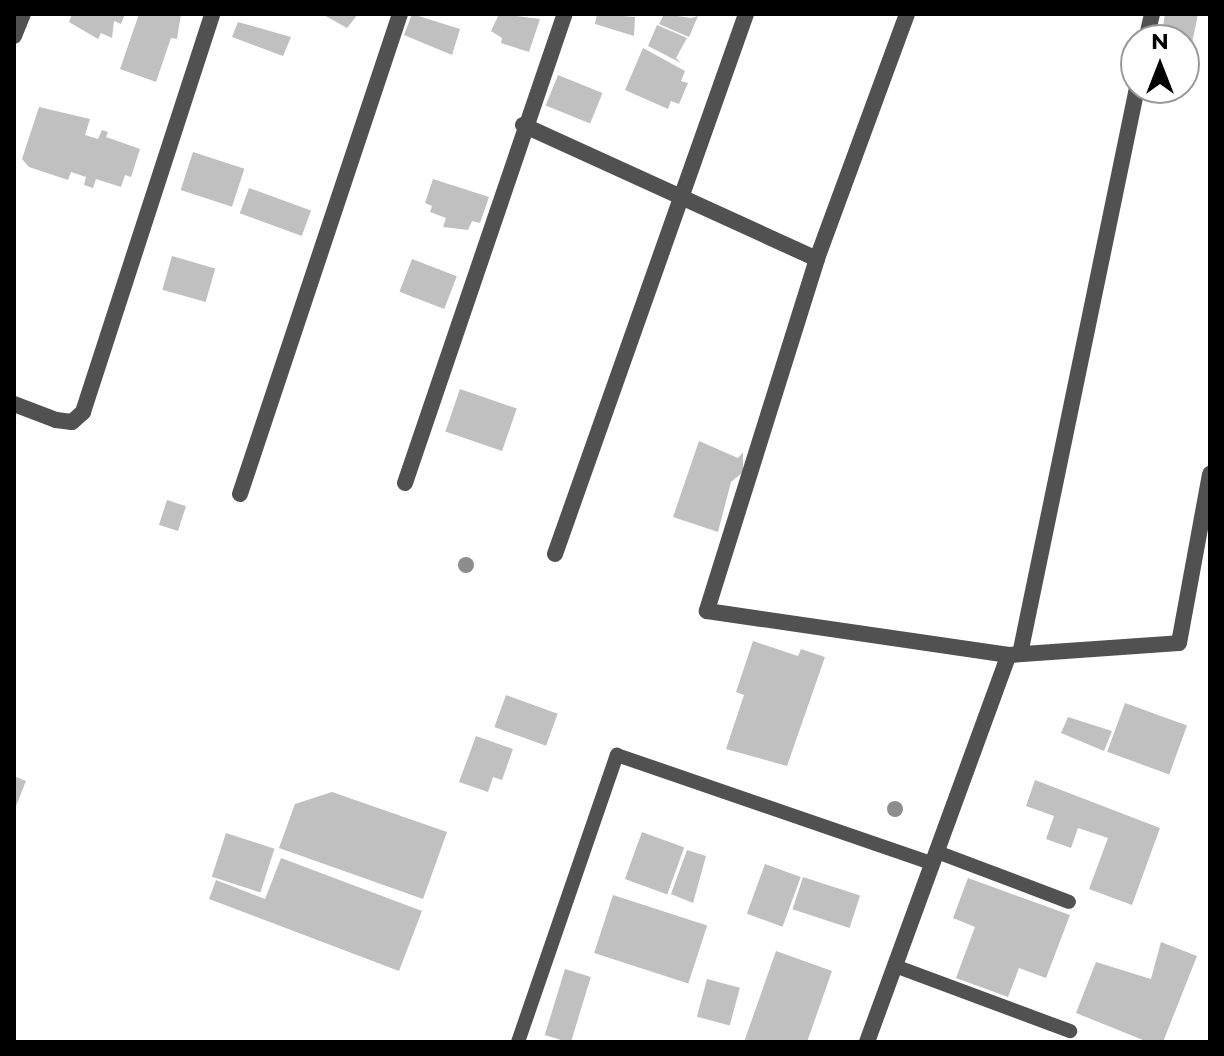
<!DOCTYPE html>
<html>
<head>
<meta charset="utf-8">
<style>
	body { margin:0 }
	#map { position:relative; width:1224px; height:1056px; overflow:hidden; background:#fff; font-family:Montserrat,sans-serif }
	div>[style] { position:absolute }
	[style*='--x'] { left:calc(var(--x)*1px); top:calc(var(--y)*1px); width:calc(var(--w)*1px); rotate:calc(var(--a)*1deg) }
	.building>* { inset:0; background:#c0c0c0; transform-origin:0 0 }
	.service>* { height:14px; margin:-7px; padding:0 7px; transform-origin:7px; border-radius:7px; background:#515151 }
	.minor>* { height:16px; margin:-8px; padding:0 8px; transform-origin:8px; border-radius:8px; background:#515151 }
	.trees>* { width:16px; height:16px; margin:-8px; border-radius:50%; background:#8d8d8d }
	span { translate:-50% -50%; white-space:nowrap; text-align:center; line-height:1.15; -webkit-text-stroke:6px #fff; paint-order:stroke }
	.frame { position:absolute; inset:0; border:16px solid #000; pointer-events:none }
	.north { position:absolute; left:1120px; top:24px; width:80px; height:80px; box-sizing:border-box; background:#fff; border:2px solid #999; border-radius:50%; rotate:0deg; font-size:22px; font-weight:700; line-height:32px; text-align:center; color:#000 }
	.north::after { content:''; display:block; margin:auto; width:28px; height:36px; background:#000; clip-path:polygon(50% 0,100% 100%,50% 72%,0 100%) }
</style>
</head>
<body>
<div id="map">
	<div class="building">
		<div style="clip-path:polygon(72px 14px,125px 14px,121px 24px,114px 21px,112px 38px,101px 33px,98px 39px,69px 22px)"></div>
		<div style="clip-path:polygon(139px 14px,181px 14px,177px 39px,171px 38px,156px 82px,120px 69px)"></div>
		<div style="clip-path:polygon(322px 14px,358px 14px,347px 28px)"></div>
		<div style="clip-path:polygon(412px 14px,460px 29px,452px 55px,404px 35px)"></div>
		<div style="clip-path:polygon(499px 14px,540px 19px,529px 52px,501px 43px,502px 38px,491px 31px)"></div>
		<div style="clip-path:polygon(597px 14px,635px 17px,634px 36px,595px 24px)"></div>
		<div style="clip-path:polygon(664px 14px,691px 18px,698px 16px,689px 37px,659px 24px)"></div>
		<div style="clip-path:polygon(1165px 14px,1198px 14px,1191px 48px,1184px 46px,1184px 40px,1161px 40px)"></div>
		<div style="clip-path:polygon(238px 22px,291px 37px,283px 56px,232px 37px)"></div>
		<div style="clip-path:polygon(657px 25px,687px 38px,676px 58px,681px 63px,648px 46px)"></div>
		<div style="clip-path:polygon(643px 48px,685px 71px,681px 81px,688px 83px,679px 104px,671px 101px,668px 109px,625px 90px)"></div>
		<div style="left:558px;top:75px;width:48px;height:33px;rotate:22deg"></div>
		<div style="clip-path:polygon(39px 107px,90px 119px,85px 135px,98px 139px,102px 130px,108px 132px,106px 137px,140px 149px,131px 177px,125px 175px,121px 187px,96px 179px,93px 188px,84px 185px,86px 177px,71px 172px,68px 180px,29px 167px,22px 159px)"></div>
		<div style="left:193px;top:152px;width:54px;height:40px;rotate:18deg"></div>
		<div style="clip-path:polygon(433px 179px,489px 197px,480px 223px,472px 221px,468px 230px,443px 227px,446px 218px,430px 212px,432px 206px,425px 203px)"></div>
		<div style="left:249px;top:188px;width:66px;height:27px;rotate:20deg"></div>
		<div style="left:172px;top:256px;width:45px;height:35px;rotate:16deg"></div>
		<div style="left:412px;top:259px;width:48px;height:35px;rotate:21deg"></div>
		<div style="left:460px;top:389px;width:60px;height:45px;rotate:19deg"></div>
		<div style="clip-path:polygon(699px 441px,738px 458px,743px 452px,743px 472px,731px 482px,718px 532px,673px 517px)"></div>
		<div style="left:167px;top:500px;width:20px;height:26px;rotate:18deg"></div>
		<div style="clip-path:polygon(753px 641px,798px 656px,801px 649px,825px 657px,787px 766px,726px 749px,744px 695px,736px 692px)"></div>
		<div style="left:506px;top:695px;width:55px;height:34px;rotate:20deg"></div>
		<div style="left:1125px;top:703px;width:66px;height:52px;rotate:20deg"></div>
		<div style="clip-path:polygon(1068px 717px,1112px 731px,1104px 751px,1061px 733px)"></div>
		<div style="clip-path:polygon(476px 736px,513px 749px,502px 780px,493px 777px,488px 792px,459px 782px)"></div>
		<div style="clip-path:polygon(14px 776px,26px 781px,14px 811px)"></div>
		<div style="clip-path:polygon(1035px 780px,1160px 828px,1132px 905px,1089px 889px,1108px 838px,1078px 828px,1071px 848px,1046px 839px,1054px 816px,1026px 806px)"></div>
		<div style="clip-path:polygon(332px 792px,447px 832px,423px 899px,279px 848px,295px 804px)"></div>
		<div style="left:642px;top:832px;width:45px;height:50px;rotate:20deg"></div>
		<div style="left:226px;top:833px;width:51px;height:46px;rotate:18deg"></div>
		<div style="clip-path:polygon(687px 850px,706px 856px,693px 903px,671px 894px)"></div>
		<div style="clip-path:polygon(281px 858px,422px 911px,399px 971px,209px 899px,216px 880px,265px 899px)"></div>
		<div style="left:765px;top:864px;width:38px;height:53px;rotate:20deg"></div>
		<div style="left:803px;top:877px;width:60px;height:34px;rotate:18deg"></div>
		<div style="clip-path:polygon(968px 878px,1070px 915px,1046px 978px,1019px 968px,1008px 997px,956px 978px,975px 927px,953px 918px)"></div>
		<div style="left:613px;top:895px;width:99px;height:61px;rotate:18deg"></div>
		<div style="clip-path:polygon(1161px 942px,1197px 956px,1163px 1042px,1148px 1042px,1076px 1013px,1096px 962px,1151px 979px)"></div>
		<div style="clip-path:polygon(776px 951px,832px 971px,807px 1042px,744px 1042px)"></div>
		<div style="left:565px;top:969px;width:27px;height:69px;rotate:17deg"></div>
		<div style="left:707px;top:979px;width:34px;height:39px;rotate:15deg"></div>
	</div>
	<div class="service">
		<div style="--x:937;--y:852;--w:141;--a:20.7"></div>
		<div style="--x:895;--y:966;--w:187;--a:20.4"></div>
		<div style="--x:518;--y:1042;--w:304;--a:-71"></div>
		<div style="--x:617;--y:755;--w:334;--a:19"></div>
	</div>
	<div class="minor">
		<div style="--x:907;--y:14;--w:261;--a:110.2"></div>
		<div style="--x:817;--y:259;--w:369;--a:107.4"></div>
		<div style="--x:707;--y:611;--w:305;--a:8.3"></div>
		<div style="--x:1009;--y:655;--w:170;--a:-4"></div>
		<div style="--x:1179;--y:643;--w:172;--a:-79.6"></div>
		<div style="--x:14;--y:36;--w:24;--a:-68"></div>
		<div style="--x:1146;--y:40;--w:27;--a:-77"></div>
		<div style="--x:523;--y:125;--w:323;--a:24.5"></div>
		<div style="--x:14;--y:404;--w:45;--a:20.9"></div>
		<div style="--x:56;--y:420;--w:16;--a:7"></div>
		<div style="--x:72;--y:422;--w:15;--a:-42"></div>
		<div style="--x:83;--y:412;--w:418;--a:-72"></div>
		<div style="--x:405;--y:483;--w:496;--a:-71.2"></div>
		<div style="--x:240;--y:494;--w:506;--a:-71.57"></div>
		<div style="--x:555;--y:554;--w:573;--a:-70.52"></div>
		<div style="--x:1020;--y:654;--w:578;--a:-78.32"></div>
		<div style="--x:867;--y:1042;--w:412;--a:-69.9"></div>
	</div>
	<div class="trees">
		<div style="left:466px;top:565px"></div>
		<div style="left:895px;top:809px"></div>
	</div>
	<div class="frame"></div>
	<div class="north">N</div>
</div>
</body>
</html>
